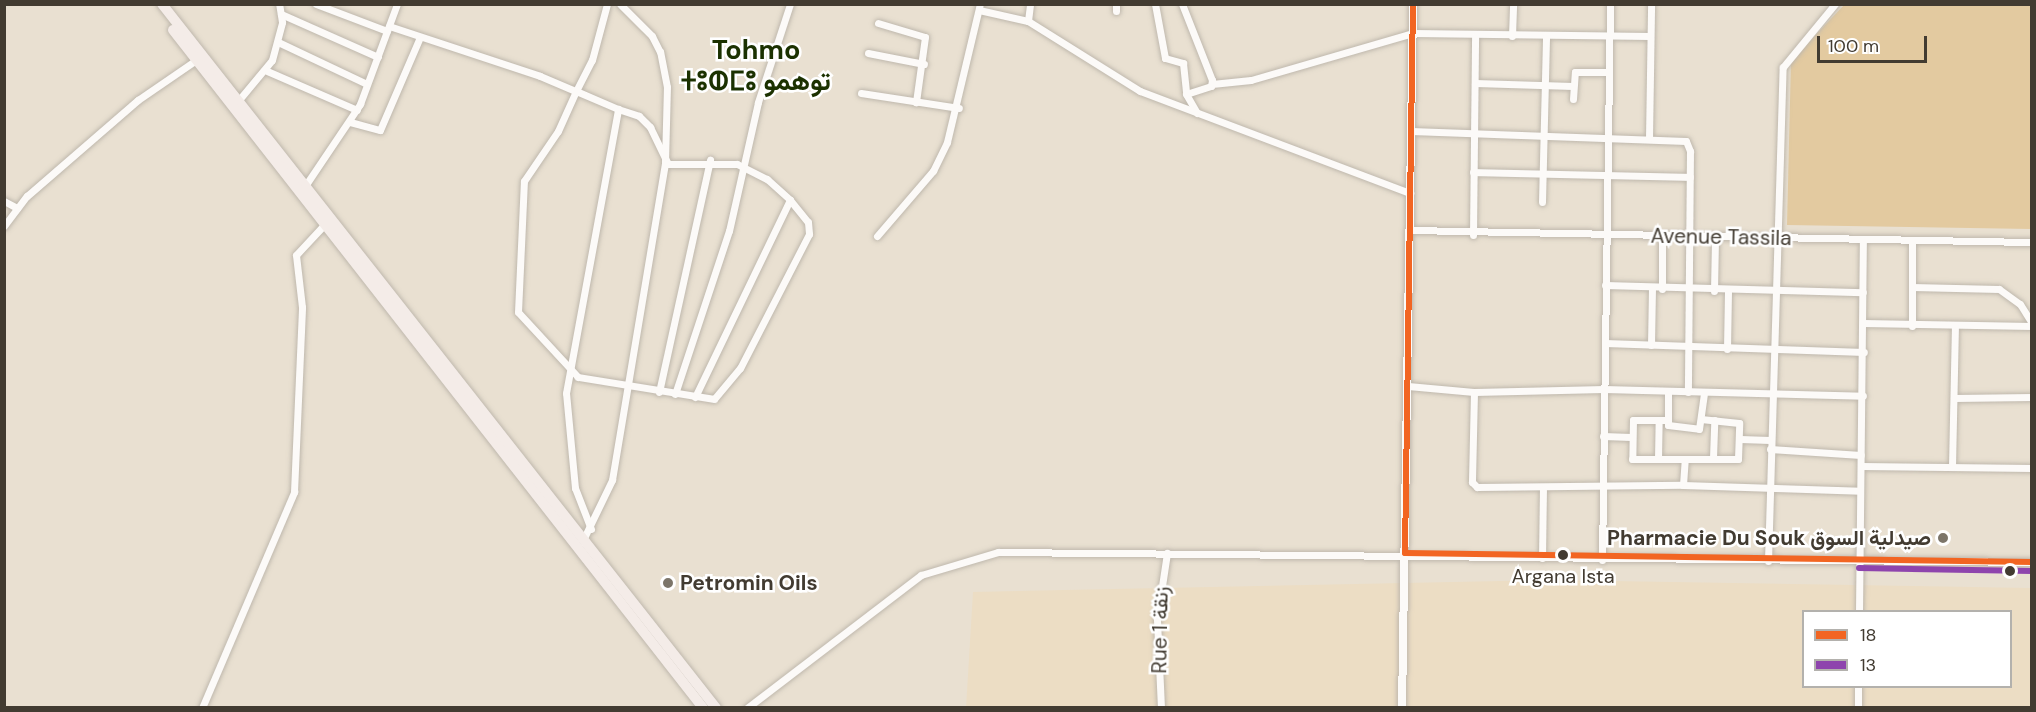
<!DOCTYPE html>
<html>
<head>
<meta charset="utf-8">
<style>
	body { margin:0 }
	#map { position:relative; width:2036px; height:712px; overflow:hidden; background:#e9e0d1; font-family:"DM Sans",Vazirmatn,"Noto Sans Tifinagh",sans-serif }
	div>[style] { position:absolute }
	[style*='--x'] { left:calc(var(--x)*1px); top:calc(var(--y)*1px); width:calc(var(--w)*1px); rotate:calc(var(--a)*1deg) }
	.built>* { inset:0; background:#ecddc4 }
	.green>* { inset:0; background:#e3caa0 }
	.roads { filter:drop-shadow(0 0 2px #bfb8ad) drop-shadow(0 0 2px #bfb8ad) }
	.minor>* { height:7px; margin:-3.5px; padding:0 3.5px; transform-origin:3.5px; border-radius:3.5px; background:#fcfaf8 }
	.tertiary>* { height:8px; margin:-4px; padding:0 4px; transform-origin:4px; border-radius:4px; background:#fcfaf8 }
	.trunk>* { height:10px; margin:-5px; padding:0 5px; transform-origin:5px; border-radius:5px; background:#f4ece8 }
	.bus-1>* { height:6px; margin:-3px; padding:0 3px; transform-origin:3px; border-radius:3px; background:#f26522 }
	.bus-2>* { height:6px; margin:-3px; padding:0 3px; transform-origin:3px; border-radius:3px; background:#8e44ad }
	.dots>* { width:16px; height:16px; translate:-50% -50%; box-sizing:border-box; border:3px solid #fff; border-radius:50% }
	span { translate:-50% -50%; white-space:nowrap; text-align:center; line-height:1.15; -webkit-text-stroke:5px #fff; paint-order:stroke }
	.bus-label { font-size:20px; color:#423b31 }
	.street-label { font-size:21px; color:#423b31 }
	.poi-label { font-size:21px; color:#423b31; font-weight:700 }
	.right { translate:-100% -50%; text-align:right }
	.left { translate:0 -50%; text-align:left }
	.district-label { font-size:27px; color:#1b3100; font-weight:700 }
	.frame { position:absolute; inset:0; border:6px solid #423b31; pointer-events:none }
	.legend { position:absolute; left:1802px; top:610px; width:210px; height:78px; box-sizing:border-box; background:#fff; border:2px solid #b3b1ad; margin:0; padding:8px 10px; list-style:none; font-size:18px; color:#423b31 }
	.legend li { display:flex; align-items:center; gap:12px; height:30px }
	.legend b { width:30px; border:2px solid #b3b1ad }
	.scale { position:absolute; left:1817px; top:36px; width:110px; height:27px; box-sizing:border-box; border:3px solid #423b31; border-top:0; padding-left:8px; font-size:18px; line-height:21px; white-space:nowrap; color:#423b31; -webkit-text-stroke:4px #fff; paint-order:stroke }
</style>
</head>
<body>
<div id="map">
	<div class="built">
		<div style="clip-path:polygon(evenodd,1547px 580px,2031px 588px,2031px 707px,966px 708px,973px 592px,1547px 580px,1804px 612px,2010px 612px,2010px 686px,1804px 686px,1804px 612px)"></div>
	</div>
	<div class="green">
		<div style="clip-path:polygon(1844px 5px,2031px 5px,2031px 229px,1787px 225px,1791px 61px)"></div>
	</div>
	<div class="roads">
		<div class="minor">
			<div style="--x:316;--y:4;--w:76;--a:20.8"></div>
			<div style="--x:1116;--y:4;--w:7;--a:90"></div>
			<div style="--x:1155;--y:4;--w:55;--a:79.5"></div>
			<div style="--x:1165;--y:58;--w:19;--a:16"></div>
			<div style="--x:1183;--y:63;--w:31;--a:84"></div>
			<div style="--x:1186;--y:94;--w:22;--a:60"></div>
			<div style="--x:1182;--y:4;--w:82;--a:68.5"></div>
			<div style="--x:1212;--y:80;--w:6;--a:99"></div>
			<div style="--x:1211;--y:86;--w:26;--a:162"></div>
			<div style="--x:979;--y:10;--w:50;--a:12.7"></div>
			<div style="--x:1028;--y:21;--w:17;--a:-83"></div>
			<div style="--x:281;--y:14;--w:106;--a:23.9"></div>
			<div style="--x:1028;--y:21;--w:132;--a:32"></div>
			<div style="--x:1140;--y:91;--w:289;--a:20.7"></div>
			<div style="--x:878;--y:23;--w:49;--a:16.6"></div>
			<div style="--x:925;--y:37;--w:66;--a:97.9"></div>
			<div style="--x:389;--y:26;--w:159;--a:18.3"></div>
			<div style="--x:540;--y:76;--w:39;--a:23"></div>
			<div style="--x:576;--y:91;--w:46;--a:23.2"></div>
			<div style="--x:618;--y:109;--w:22;--a:18"></div>
			<div style="--x:639;--y:116;--w:16;--a:45"></div>
			<div style="--x:650;--y:127;--w:41;--a:64.1"></div>
			<div style="--x:668;--y:164;--w:69;--a:0"></div>
			<div style="--x:737;--y:164;--w:34;--a:27"></div>
			<div style="--x:767;--y:179;--w:31;--a:42"></div>
			<div style="--x:790;--y:200;--w:28;--a:51"></div>
			<div style="--x:808;--y:222;--w:12;--a:85"></div>
			<div style="--x:809;--y:234;--w:151;--a:117.2"></div>
			<div style="--x:740;--y:368;--w:40;--a:130"></div>
			<div style="--x:714;--y:399;--w:138;--a:-170.8"></div>
			<div style="--x:578;--y:377;--w:88;--a:-132.7"></div>
			<div style="--x:518;--y:312;--w:131;--a:-87.4"></div>
			<div style="--x:524;--y:181;--w:60;--a:-55.8"></div>
			<div style="--x:558;--y:131;--w:44;--a:-65.8"></div>
			<div style="--x:576;--y:91;--w:35;--a:-63"></div>
			<div style="--x:592;--y:60;--w:58;--a:-75"></div>
			<div style="--x:1512;--y:36;--w:32;--a:-88"></div>
			<div style="--x:278;--y:42;--w:98;--a:25.3"></div>
			<div style="--x:868;--y:53;--w:57;--a:11.1"></div>
			<div style="--x:267;--y:71;--w:98;--a:23.4"></div>
			<div style="--x:1475;--y:83;--w:98;--a:1.8"></div>
			<div style="--x:1212;--y:84;--w:39;--a:-6"></div>
			<div style="--x:1251;--y:80;--w:169;--a:-16.2"></div>
			<div style="--x:1413;--y:33;--w:237;--a:0.7"></div>
			<div style="--x:861;--y:93;--w:99;--a:8.7"></div>
			<div style="--x:1573;--y:99;--w:27;--a:-86"></div>
			<div style="--x:1575;--y:72;--w:33;--a:0"></div>
			<div style="--x:238;--y:101;--w:53;--a:-50.3"></div>
			<div style="--x:272;--y:60;--w:39;--a:-75"></div>
			<div style="--x:282;--y:22;--w:18;--a:-99"></div>
			<div style="--x:350;--y:122;--w:31;--a:15"></div>
			<div style="--x:380;--y:130;--w:101;--a:-66.7"></div>
			<div style="--x:1411;--y:131;--w:275;--a:2.1"></div>
			<div style="--x:1686;--y:141;--w:11;--a:68"></div>
			<div style="--x:1690;--y:151;--w:241;--a:90.5"></div>
			<div style="--x:1649;--y:138;--w:134;--a:-89.1"></div>
			<div style="--x:1473;--y:172;--w:217;--a:1.3"></div>
			<div style="--x:305;--y:186;--w:99;--a:-56.1"></div>
			<div style="--x:360;--y:104;--w:107;--a:-69.7"></div>
			<div style="--x:4;--y:201;--w:15;--a:28"></div>
			<div style="--x:1542;--y:202;--w:166;--a:-88.6"></div>
			<div style="--x:4;--y:226;--w:38;--a:-53"></div>
			<div style="--x:27;--y:196;--w:147;--a:-40.9"></div>
			<div style="--x:138;--y:100;--w:70;--a:-34.6"></div>
			<div style="--x:1410;--y:230;--w:622;--a:1.11"></div>
			<div style="--x:1473;--y:235;--w:199;--a:-89.4"></div>
			<div style="--x:877;--y:236;--w:86;--a:-49.3"></div>
			<div style="--x:933;--y:171;--w:32;--a:-64"></div>
			<div style="--x:947;--y:142;--w:142;--a:-76.6"></div>
			<div style="--x:1662;--y:237;--w:52;--a:90"></div>
			<div style="--x:1912;--y:240;--w:86;--a:90"></div>
			<div style="--x:1605;--y:285;--w:258;--a:1.6"></div>
			<div style="--x:1912;--y:287;--w:87;--a:1.3"></div>
			<div style="--x:1999;--y:289;--w:26;--a:36"></div>
			<div style="--x:2020;--y:304;--w:22;--a:58"></div>
			<div style="--x:1714;--y:291;--w:54;--a:-88.9"></div>
			<div style="--x:1863;--y:323;--w:169;--a:1"></div>
			<div style="--x:1605;--y:343;--w:259;--a:2"></div>
			<div style="--x:1651;--y:345;--w:58;--a:-89"></div>
			<div style="--x:1727;--y:349;--w:57;--a:-89"></div>
			<div style="--x:1408;--y:386;--w:66;--a:5.2"></div>
			<div style="--x:1474;--y:392;--w:130;--a:-1.3"></div>
			<div style="--x:1604;--y:389;--w:259;--a:1.5"></div>
			<div style="--x:1668;--y:391;--w:34;--a:90"></div>
			<div style="--x:1668;--y:425;--w:31;--a:7"></div>
			<div style="--x:1699;--y:429;--w:37;--a:-82"></div>
			<div style="--x:659;--y:392;--w:238;--a:-77.6"></div>
			<div style="--x:1474;--y:392;--w:90;--a:91.3"></div>
			<div style="--x:1472;--y:482;--w:7;--a:45"></div>
			<div style="--x:1477;--y:487;--w:206;--a:-0.6"></div>
			<div style="--x:1683;--y:485;--w:177;--a:1.9"></div>
			<div style="--x:675;--y:394;--w:172;--a:-71.7"></div>
			<div style="--x:729;--y:231;--w:132;--a:-77.3"></div>
			<div style="--x:758;--y:102;--w:103;--a:-71.9"></div>
			<div style="--x:695;--y:397;--w:219;--a:-64.3"></div>
			<div style="--x:1954;--y:398;--w:78;--a:-0.7"></div>
			<div style="--x:1667;--y:420;--w:34;--a:180"></div>
			<div style="--x:1633;--y:420;--w:39;--a:91"></div>
			<div style="--x:1632;--y:459;--w:106;--a:0"></div>
			<div style="--x:1738;--y:459;--w:36;--a:-88"></div>
			<div style="--x:1739;--y:423;--w:36;--a:-174"></div>
			<div style="--x:1603;--y:436;--w:28;--a:2"></div>
			<div style="--x:1740;--y:439;--w:30;--a:2"></div>
			<div style="--x:1770;--y:449;--w:91;--a:3.8"></div>
			<div style="--x:1713;--y:458;--w:38;--a:-88"></div>
			<div style="--x:1658;--y:459;--w:39;--a:-89"></div>
			<div style="--x:1861;--y:466;--w:171;--a:0.7"></div>
			<div style="--x:1952;--y:467;--w:141;--a:-88.8"></div>
			<div style="--x:1683;--y:485;--w:26;--a:-86"></div>
			<div style="--x:591;--y:529;--w:44;--a:-111.3"></div>
			<div style="--x:575;--y:488;--w:95;--a:-95.4"></div>
			<div style="--x:566;--y:393;--w:289;--a:-79.6"></div>
			<div style="--x:583;--y:540;--w:67;--a:-64.2"></div>
			<div style="--x:612;--y:480;--w:322;--a:-80.5"></div>
			<div style="--x:665;--y:162;--w:75;--a:-88.5"></div>
			<div style="--x:667;--y:87;--w:36;--a:-101"></div>
			<div style="--x:660;--y:52;--w:18;--a:-117"></div>
			<div style="--x:652;--y:36;--w:45;--a:-135"></div>
			<div style="--x:1542;--y:558;--w:69;--a:-89.2"></div>
			<div style="--x:1602;--y:560;--w:556;--a:-89.18"></div>
			<div style="--x:1768;--y:561;--w:494;--a:-88.3"></div>
			<div style="--x:1783;--y:67;--w:82;--a:-50.5"></div>
			<div style="--x:1859;--y:612;--w:373;--a:-89.4"></div>
			<div style="--x:202;--y:708;--w:235;--a:-66.9"></div>
			<div style="--x:294;--y:492;--w:185;--a:-87.5"></div>
			<div style="--x:302;--y:307;--w:52;--a:-96.6"></div>
			<div style="--x:296;--y:255;--w:40;--a:-47"></div>
			<div style="--x:747;--y:708;--w:219;--a:-37.4"></div>
			<div style="--x:921;--y:575;--w:80;--a:-16.6"></div>
			<div style="--x:998;--y:552;--w:1034;--a:0.55"></div>
			<div style="--x:1161;--y:708;--w:89;--a:-92.6"></div>
			<div style="--x:1157;--y:619;--w:67;--a:-81.4"></div>
			<div style="--x:1858;--y:708;--w:22;--a:-90"></div>
		</div>
		<div class="tertiary">
			<div style="--x:1402;--y:708;--w:704;--a:-89.1"></div>
		</div>
		<div class="trunk">
			<div style="--x:162;--y:4;--w:896;--a:51.8"></div>
			<div style="--x:173;--y:30;--w:861;--a:51.98"></div>
		</div>
	</div>
	<div class="bus-1">
		<div style="--x:1405;--y:553;--w:627;--a:0.82"></div>
		<div style="--x:1405;--y:553;--w:549;--a:-89.17"></div>
	</div>
	<div class="bus-2">
		<div style="--x:1859;--y:568;--w:173;--a:1"></div>
	</div>
	<div class="dots">
		<div style="left:1943px;top:538px;background:#7c7569"></div>
		<div style="left:1563px;top:555px;background:#423b31"></div>
		<div style="left:2010px;top:571px;background:#423b31"></div>
		<div style="left:668px;top:583px;background:#7c7569"></div>
	</div>
	<div class="bus-label">
		<span style="left:1563px;top:576px">Argana Ista</span>
	</div>
	<div class="street-label">
		<span style="left:1721px;top:237px;rotate:1deg">Avenue Tassila</span>
		<span style="left:1160px;top:630px;rotate:-89deg">Rue 1 زنقة</span>
	</div>
	<div class="poi-label">
		<span class="right" style="left:1931px;top:538px">Pharmacie Du Souk صيدلية السوق</span>
		<span class="left" style="left:680px;top:583px">Petromin Oils</span>
	</div>
	<div class="district-label">
		<span style="left:756px;top:65px">Tohmo<br>ⵜⵓⵀⵎⵓ توهمو</span>
	</div>
	<div class="frame"></div>
	<ul class="legend">
	<li><b style="height:8px;background:#f26522"></b>18</li>
	<li><b style="height:8px;background:#8e44ad"></b>13</li>
	</ul>
	<div class="scale">100 m</div>
</div>
</body>
</html>
